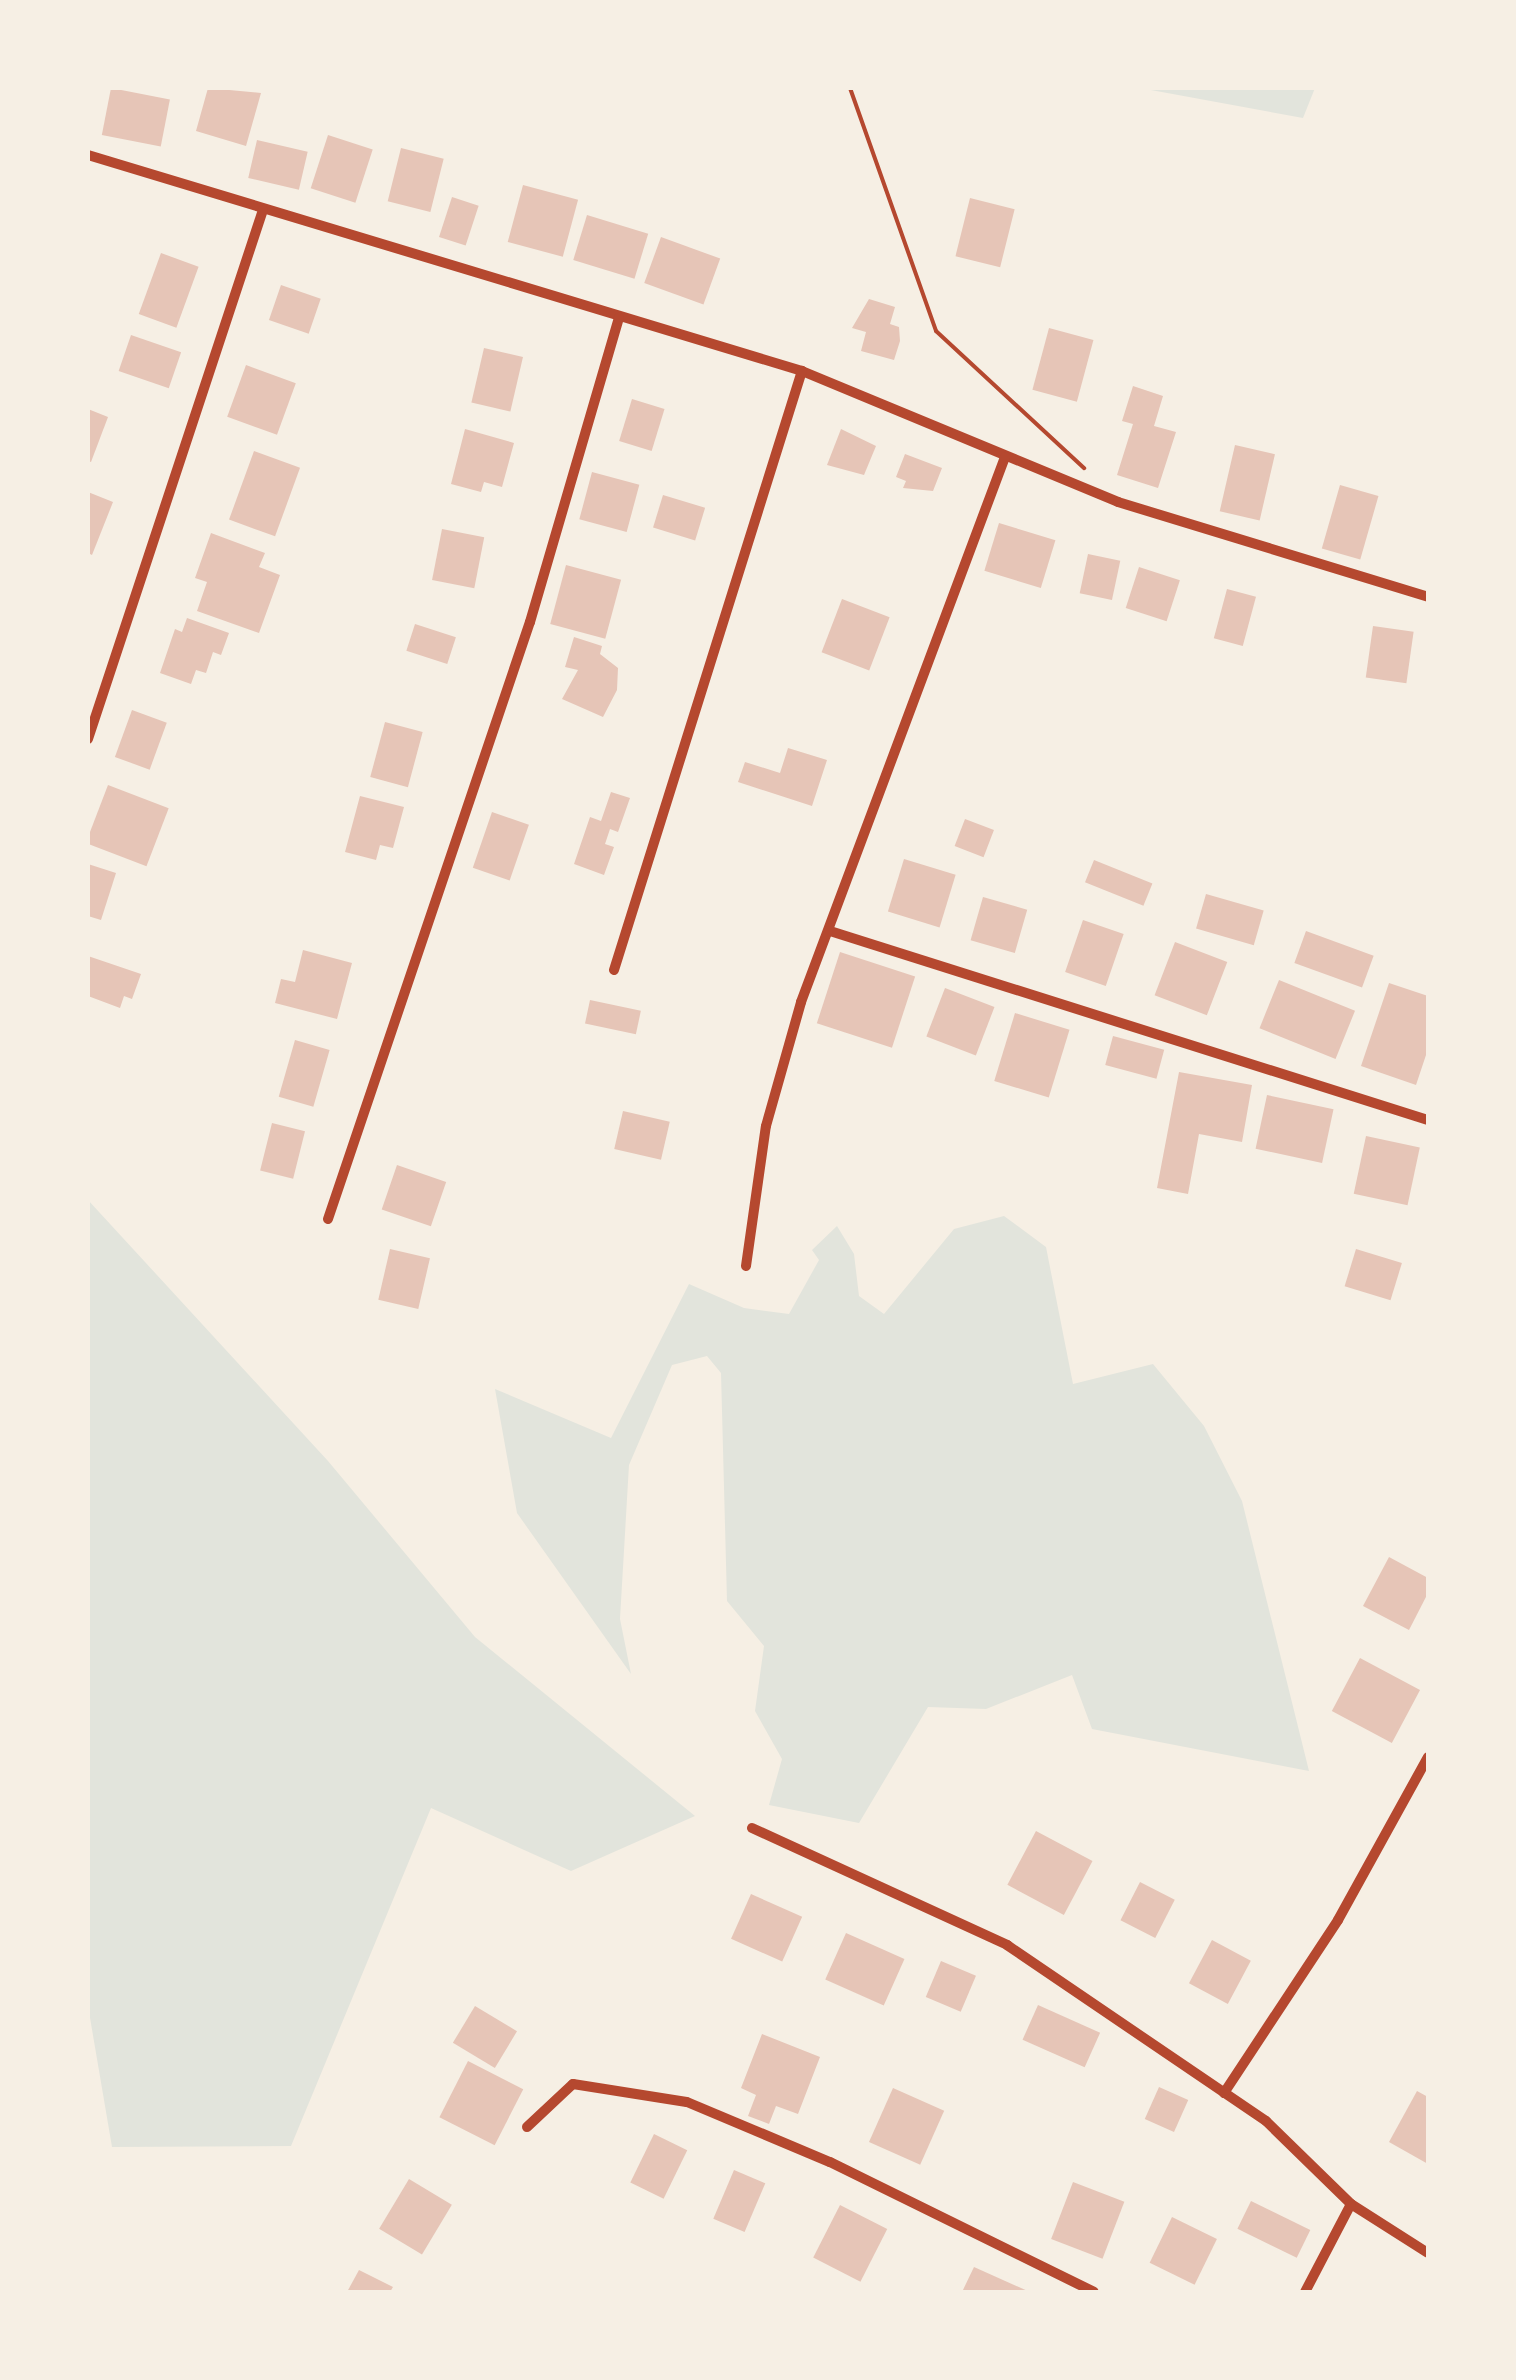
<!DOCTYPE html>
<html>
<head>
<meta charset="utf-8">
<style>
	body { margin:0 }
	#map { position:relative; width:1516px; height:2380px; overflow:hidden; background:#f6efe4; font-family:Overpass,sans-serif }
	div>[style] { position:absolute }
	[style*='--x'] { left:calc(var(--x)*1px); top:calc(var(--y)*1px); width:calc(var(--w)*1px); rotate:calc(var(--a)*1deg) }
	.green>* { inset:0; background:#e2e4dc }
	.building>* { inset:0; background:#e6c5b7; transform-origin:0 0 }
	.path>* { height:4px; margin:-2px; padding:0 2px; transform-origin:2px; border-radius:2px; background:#b5482f }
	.minor>* { height:10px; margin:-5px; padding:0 5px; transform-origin:5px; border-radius:5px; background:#b5482f }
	span { translate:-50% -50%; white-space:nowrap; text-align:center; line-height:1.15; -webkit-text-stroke:10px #f6efe4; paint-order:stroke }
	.frame { position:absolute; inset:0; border:90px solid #f6efe4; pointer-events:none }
</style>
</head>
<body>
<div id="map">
	<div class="green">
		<div style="clip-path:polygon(1140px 88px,1315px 88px,1303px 118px)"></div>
		<div style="clip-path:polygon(88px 1200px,328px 1461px,475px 1637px,695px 1816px,571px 1871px,431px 1808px,291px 2146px,112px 2147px,88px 2006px)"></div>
		<div style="clip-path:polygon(1004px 1216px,1046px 1247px,1073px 1384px,1153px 1364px,1204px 1426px,1242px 1501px,1309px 1771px,1092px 1729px,1072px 1675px,986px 1709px,928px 1707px,859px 1823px,769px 1805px,782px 1759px,755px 1711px,764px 1646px,727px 1601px,721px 1373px,707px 1356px,672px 1365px,629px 1465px,620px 1619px,631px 1674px,517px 1513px,495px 1389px,611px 1438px,689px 1284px,744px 1308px,789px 1314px,819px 1260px,812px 1250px,837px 1226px,854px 1254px,859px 1296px,884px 1314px,954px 1229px)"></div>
	</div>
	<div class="building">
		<div style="left:111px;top:88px;width:60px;height:48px;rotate:11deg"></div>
		<div style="clip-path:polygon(208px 88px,261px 93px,246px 146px,196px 131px)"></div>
		<div style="left:328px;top:135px;width:47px;height:56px;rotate:18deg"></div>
		<div style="left:257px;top:140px;width:52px;height:39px;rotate:13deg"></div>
		<div style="left:401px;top:148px;width:44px;height:55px;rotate:14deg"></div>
		<div style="left:523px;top:185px;width:57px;height:59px;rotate:15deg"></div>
		<div style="left:452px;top:197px;width:28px;height:42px;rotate:18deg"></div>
		<div style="left:970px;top:198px;width:46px;height:60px;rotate:14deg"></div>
		<div style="left:587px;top:215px;width:64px;height:47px;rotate:17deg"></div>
		<div style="left:661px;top:237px;width:63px;height:49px;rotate:20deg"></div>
		<div style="left:161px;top:253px;width:40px;height:65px;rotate:20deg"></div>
		<div style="left:281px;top:285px;width:42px;height:37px;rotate:19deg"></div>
		<div style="clip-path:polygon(869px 299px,895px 307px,890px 324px,899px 327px,900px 341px,894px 360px,861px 351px,866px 332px,852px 328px)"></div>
		<div style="left:1049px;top:328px;width:46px;height:64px;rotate:15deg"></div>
		<div style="left:131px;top:335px;width:53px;height:38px;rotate:19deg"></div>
		<div style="left:484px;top:348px;width:40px;height:56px;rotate:13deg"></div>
		<div style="left:246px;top:365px;width:53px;height:55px;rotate:20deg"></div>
		<div style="clip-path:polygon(1133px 386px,1163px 396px,1154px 426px,1176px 432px,1158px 488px,1117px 475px,1133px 424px,1122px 421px)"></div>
		<div style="left:632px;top:399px;width:34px;height:44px;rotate:17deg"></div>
		<div style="clip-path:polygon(88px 409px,108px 417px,91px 462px,88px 461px)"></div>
		<div style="clip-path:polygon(465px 429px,514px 443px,502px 487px,484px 482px,481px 492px,451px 484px)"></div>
		<div style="clip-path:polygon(841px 429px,876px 446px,864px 475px,827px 465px)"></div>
		<div style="left:1235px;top:445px;width:41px;height:68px;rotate:13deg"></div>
		<div style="left:254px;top:451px;width:49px;height:73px;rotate:20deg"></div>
		<div style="clip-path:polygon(905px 454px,942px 468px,933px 491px,903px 488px,906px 481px,896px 477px)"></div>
		<div style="left:592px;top:472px;width:49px;height:49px;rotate:15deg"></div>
		<div style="left:1340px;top:485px;width:40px;height:66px;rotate:16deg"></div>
		<div style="clip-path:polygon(88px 492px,113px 502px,92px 555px,88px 553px)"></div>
		<div style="left:663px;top:495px;width:44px;height:34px;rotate:17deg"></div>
		<div style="left:999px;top:523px;width:59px;height:50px;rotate:17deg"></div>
		<div style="left:442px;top:529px;width:43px;height:52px;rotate:11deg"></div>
		<div style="clip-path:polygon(211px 533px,265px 553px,259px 567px,280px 575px,259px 633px,197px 611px,207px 582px,195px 578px)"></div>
		<div style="left:1088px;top:554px;width:33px;height:40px;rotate:12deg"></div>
		<div style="left:566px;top:565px;width:57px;height:61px;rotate:15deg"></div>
		<div style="left:1139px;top:567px;width:43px;height:43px;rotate:18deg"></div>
		<div style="left:1227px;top:589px;width:30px;height:51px;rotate:15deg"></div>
		<div style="left:842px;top:599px;width:51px;height:57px;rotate:21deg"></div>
		<div style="clip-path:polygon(187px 618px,229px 633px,221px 655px,213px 652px,206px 673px,196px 670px,191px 684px,160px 673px,175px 629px,182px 632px)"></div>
		<div style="left:415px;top:624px;width:43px;height:28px;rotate:18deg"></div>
		<div style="left:1373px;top:626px;width:41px;height:52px;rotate:8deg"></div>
		<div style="clip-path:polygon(574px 637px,602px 646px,600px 654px,618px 668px,617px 690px,603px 717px,562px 699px,578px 670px,565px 667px)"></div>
		<div style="left:132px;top:710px;width:37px;height:50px;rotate:20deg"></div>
		<div style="left:385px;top:722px;width:39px;height:57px;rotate:15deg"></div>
		<div style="clip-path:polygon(788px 748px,827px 760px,812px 806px,738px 782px,745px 762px,780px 773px)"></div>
		<div style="left:108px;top:785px;width:65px;height:62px;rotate:21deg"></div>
		<div style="clip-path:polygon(611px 792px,630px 798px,618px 832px,610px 829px,605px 844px,614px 847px,604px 875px,574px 864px,590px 817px,601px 821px)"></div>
		<div style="clip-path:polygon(360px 796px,404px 807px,393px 848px,380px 845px,376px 860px,345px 852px)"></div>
		<div style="left:492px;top:812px;width:39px;height:59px;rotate:19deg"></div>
		<div style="left:965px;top:819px;width:31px;height:29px;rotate:21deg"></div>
		<div style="left:904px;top:859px;width:54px;height:55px;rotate:17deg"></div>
		<div style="left:1094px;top:860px;width:63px;height:24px;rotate:22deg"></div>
		<div style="clip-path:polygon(88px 864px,116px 873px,101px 920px,88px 916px)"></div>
		<div style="left:1206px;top:894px;width:60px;height:36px;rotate:16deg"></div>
		<div style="left:983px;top:897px;width:46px;height:45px;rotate:16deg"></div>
		<div style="left:1083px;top:920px;width:43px;height:55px;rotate:19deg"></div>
		<div style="left:1306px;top:931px;width:72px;height:34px;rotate:20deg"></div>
		<div style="left:1175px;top:942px;width:56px;height:57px;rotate:21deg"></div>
		<div style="clip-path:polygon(303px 950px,352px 963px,337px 1019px,275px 1003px,281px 979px,295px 982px)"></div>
		<div style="left:840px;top:952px;width:79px;height:75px;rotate:18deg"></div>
		<div style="clip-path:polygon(88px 956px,141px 974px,132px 999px,124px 996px,120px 1008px,88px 996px)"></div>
		<div style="left:1279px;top:980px;width:82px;height:52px;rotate:22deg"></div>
		<div style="clip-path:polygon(1389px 983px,1428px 996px,1428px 1049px,1416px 1085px,1361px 1066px)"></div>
		<div style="left:945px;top:988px;width:53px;height:52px;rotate:21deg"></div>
		<div style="left:590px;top:1000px;width:52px;height:24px;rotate:12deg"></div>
		<div style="left:1015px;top:1013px;width:57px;height:71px;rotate:17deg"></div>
		<div style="left:1113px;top:1036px;width:53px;height:30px;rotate:15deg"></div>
		<div style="left:295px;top:1040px;width:36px;height:59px;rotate:16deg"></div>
		<div style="clip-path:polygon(1179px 1072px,1252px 1085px,1242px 1142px,1199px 1134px,1188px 1194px,1157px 1188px)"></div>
		<div style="left:1267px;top:1095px;width:68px;height:55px;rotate:12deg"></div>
		<div style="left:623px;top:1111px;width:48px;height:39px;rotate:13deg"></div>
		<div style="left:272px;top:1123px;width:34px;height:49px;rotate:14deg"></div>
		<div style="left:1366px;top:1136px;width:55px;height:59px;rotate:12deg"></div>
		<div style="left:397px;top:1165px;width:52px;height:47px;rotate:19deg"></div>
		<div style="left:390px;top:1249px;width:41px;height:52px;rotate:13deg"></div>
		<div style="left:1356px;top:1249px;width:48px;height:39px;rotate:17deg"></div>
		<div style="clip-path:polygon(1389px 1557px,1428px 1578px,1428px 1593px,1409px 1630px,1363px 1606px)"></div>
		<div style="left:1360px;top:1658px;width:68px;height:60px;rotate:28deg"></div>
		<div style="left:1036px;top:1831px;width:64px;height:61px;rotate:28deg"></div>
		<div style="left:1140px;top:1882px;width:39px;height:43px;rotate:27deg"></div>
		<div style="left:751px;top:1894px;width:56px;height:49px;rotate:24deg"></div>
		<div style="left:846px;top:1933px;width:64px;height:51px;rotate:24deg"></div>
		<div style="left:1212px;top:1940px;width:44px;height:49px;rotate:28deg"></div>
		<div style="left:941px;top:1961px;width:38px;height:39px;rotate:23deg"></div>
		<div style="left:1038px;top:2005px;width:68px;height:38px;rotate:24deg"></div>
		<div style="left:475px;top:2006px;width:49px;height:43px;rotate:31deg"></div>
		<div style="clip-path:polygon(762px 2034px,820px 2057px,798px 2114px,776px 2106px,769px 2124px,748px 2116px,756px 2095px,741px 2088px)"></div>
		<div style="left:468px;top:2061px;width:62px;height:63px;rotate:27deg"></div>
		<div style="left:1159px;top:2087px;width:32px;height:35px;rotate:24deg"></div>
		<div style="left:893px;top:2088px;width:56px;height:59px;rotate:24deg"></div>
		<div style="clip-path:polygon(1417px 2091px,1428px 2097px,1428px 2164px,1389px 2142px)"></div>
		<div style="left:654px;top:2134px;width:37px;height:54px;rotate:26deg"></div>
		<div style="left:734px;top:2170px;width:34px;height:53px;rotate:23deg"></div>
		<div style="left:409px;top:2179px;width:50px;height:58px;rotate:31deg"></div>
		<div style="left:1073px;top:2182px;width:55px;height:61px;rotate:21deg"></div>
		<div style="left:1251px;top:2201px;width:66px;height:31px;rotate:26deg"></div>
		<div style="left:840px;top:2205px;width:53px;height:59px;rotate:27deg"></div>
		<div style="left:1172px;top:2217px;width:50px;height:51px;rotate:26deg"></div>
		<div style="clip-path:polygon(974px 2267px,1030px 2292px,962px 2292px)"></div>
		<div style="clip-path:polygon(359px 2270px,393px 2287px,390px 2292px,347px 2292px)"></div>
	</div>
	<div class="path">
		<div style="--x:778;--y:88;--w:19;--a:0"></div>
		<div style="--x:850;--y:88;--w:258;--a:70.5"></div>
		<div style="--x:936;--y:331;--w:202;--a:42.8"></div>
	</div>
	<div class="minor">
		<div style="--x:88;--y:155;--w:746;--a:16.83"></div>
		<div style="--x:802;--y:371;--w:342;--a:22.5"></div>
		<div style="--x:1118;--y:502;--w:324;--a:17"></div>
		<div style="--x:88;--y:739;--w:557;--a:-71.7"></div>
		<div style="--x:830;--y:931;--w:627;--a:17.54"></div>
		<div style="--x:614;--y:970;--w:628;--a:-72.58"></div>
		<div style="--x:328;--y:1219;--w:630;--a:-71.31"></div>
		<div style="--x:530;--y:622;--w:317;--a:-73.7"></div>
		<div style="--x:746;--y:1266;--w:141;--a:-81.9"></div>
		<div style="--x:766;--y:1126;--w:129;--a:-74.2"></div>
		<div style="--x:801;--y:1002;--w:582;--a:-69.48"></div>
		<div style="--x:752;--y:1828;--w:281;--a:24.6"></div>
		<div style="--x:1007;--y:1945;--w:313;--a:34.2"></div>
		<div style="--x:1266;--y:2121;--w:119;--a:44.3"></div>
		<div style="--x:1351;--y:2204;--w:91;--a:32.5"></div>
		<div style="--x:1224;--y:2093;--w:207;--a:-56.6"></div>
		<div style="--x:1338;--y:1920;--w:186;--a:-61.1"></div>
		<div style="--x:527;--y:2127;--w:63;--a:-43.1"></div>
		<div style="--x:573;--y:2084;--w:115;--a:9"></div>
		<div style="--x:687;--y:2102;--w:155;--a:22.8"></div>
		<div style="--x:830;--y:2162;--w:294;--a:26.2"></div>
		<div style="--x:1305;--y:2292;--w:99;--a:-62.4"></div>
	</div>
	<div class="frame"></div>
</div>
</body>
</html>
